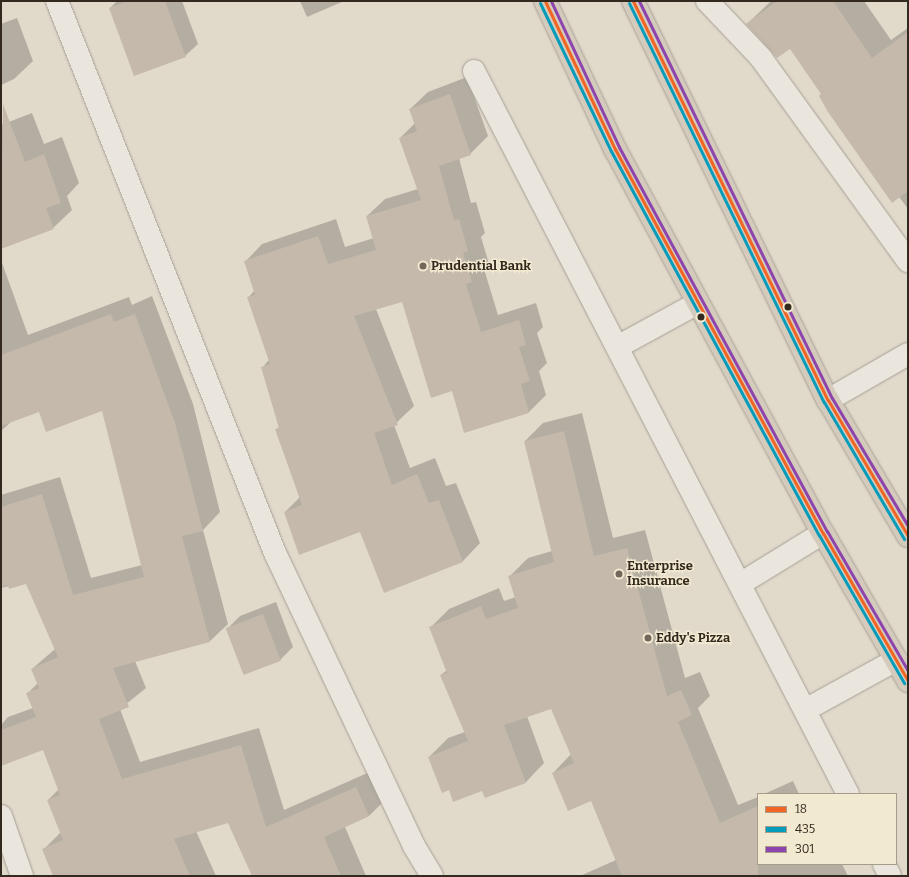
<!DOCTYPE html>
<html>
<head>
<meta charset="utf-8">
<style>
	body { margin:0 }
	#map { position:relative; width:909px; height:877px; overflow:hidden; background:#e1dacb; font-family:Bitter,serif }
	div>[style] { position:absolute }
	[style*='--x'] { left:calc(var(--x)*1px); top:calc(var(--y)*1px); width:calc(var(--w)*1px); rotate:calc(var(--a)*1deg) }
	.shadow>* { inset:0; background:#0003 }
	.building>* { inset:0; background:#c5b9ac; transform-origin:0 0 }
	.roads { filter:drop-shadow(0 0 1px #a69f95) drop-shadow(0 0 1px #a69f95) }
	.minor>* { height:22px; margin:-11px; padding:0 11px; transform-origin:11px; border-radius:11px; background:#eae6dd }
	.highway>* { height:22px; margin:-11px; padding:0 11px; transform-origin:11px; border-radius:11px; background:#d4cbbc }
	.bus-1>* { height:3px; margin:-1.5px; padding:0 1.5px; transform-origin:1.5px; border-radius:1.5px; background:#f26522 }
	.bus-2>* { height:3px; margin:-1.5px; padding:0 1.5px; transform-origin:1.5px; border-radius:1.5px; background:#059cbc }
	.bus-3>* { height:3px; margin:-1.5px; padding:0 1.5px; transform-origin:1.5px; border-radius:1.5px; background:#8e44ad }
	.dots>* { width:11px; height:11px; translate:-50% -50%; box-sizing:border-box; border:2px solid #f2e9d1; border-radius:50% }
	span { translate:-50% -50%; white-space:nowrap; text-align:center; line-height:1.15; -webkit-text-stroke:3px #f2e9d1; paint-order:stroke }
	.poi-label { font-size:13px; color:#34291e; font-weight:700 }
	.left { translate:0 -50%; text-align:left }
	.frame { position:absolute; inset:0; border:2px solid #34291e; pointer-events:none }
	.legend { position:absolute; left:757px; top:793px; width:140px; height:72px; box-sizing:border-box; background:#f2e9d1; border:1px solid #a69c89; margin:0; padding:5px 7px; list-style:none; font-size:12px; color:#34291e }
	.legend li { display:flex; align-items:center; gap:8px; height:20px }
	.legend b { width:20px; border:1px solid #a69c89 }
</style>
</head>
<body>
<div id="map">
	<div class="shadow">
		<div style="clip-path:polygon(117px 1px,182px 1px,198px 44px,185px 56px,110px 8px)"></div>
		<div style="clip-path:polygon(300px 1px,344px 1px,307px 17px)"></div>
		<div style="clip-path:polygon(771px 1px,864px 1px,891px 40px,908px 28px,908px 209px,790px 48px,747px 24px)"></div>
		<div style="clip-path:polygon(17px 18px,33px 61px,14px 79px,1px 85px,1px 24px)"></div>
		<div style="clip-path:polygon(467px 77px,488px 136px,470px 154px,459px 158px,471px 203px,476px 202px,485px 233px,481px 237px,489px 264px,484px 269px,498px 315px,536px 303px,543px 327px,537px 333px,547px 363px,539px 371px,546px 395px,529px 412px,465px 431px,452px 390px,403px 301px,376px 309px,414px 406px,394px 425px,410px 468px,435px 458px,446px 486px,456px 483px,480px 543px,463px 561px,384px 591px,360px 531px,285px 512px,300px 497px,276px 430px,279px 427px,262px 368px,269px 360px,248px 298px,254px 291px,245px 262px,262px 244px,336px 219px,345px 247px,374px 238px,367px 216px,385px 199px,418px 189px,400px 138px,415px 123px,410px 109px,428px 92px)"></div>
		<div style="clip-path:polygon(32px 113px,44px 144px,62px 137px,79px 183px,67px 196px,72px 210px,53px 228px,1px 248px,1px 125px)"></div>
		<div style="clip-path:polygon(1px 260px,28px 335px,129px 297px,132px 305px,152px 296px,193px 404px,220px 512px,203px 530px,228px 624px,210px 641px,135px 661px,146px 688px,120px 709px,140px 762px,259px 728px,284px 810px,374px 770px,387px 798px,369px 816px,345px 827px,366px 876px,254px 876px,229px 821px,196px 831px,216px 876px,54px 876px,43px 850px,61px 832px,48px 800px,59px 789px,43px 749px,1px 764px,1px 725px,8px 717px,33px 708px,27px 694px,38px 683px,32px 669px,55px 649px,27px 582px,1px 588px,1px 495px,60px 477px,91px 578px,142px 565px,102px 409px,39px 411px,12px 421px,1px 431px)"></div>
		<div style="clip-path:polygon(582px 413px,613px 538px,645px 530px,685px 678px,700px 672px,710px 696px,698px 708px,738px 805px,758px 797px,758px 864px,842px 864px,848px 876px,580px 876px,616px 860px,591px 800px,553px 773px,571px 754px,552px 708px,527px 716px,544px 763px,526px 782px,485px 797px,482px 789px,450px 789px,429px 757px,448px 738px,465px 732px,441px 675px,447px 670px,430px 628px,449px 609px,499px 588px,504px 601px,516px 597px,509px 577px,528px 558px,552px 551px,525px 441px,543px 423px)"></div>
		<div style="clip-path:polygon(276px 602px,293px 647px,280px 660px,227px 629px,240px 616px)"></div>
		<div style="clip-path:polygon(793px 781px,799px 794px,764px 794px)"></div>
	</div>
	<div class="building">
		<div style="clip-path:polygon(127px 1px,165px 1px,186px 57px,134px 76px,109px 8px)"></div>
		<div style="clip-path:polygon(777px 1px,833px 1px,872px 58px,908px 32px,908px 191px,892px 203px,828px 112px,819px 96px,821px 94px,790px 49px,777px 58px,746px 24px)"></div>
		<div style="clip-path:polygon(450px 94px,471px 155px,439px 166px,454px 220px,459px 219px,468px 251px,463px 253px,472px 282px,466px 284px,481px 332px,519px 320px,526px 345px,519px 347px,530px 381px,521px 384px,529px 413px,464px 433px,452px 391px,431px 398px,402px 302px,354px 316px,398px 425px,374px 433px,392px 485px,417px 474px,429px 503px,439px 500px,463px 562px,384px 593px,360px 532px,299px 555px,284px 512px,302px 505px,275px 429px,279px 428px,261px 367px,270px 364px,247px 297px,255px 295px,244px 261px,318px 236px,328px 264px,376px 250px,366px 216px,421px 200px,399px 138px,417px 131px,409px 109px)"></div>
		<div style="clip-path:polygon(3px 104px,25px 162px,44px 154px,61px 203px,46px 208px,54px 229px,1px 249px)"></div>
		<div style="clip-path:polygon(111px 314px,114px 322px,135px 314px,175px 423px,203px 531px,182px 536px,210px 642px,113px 668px,129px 707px,99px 719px,122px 779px,241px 745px,266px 827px,356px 787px,369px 816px,324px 837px,341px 876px,252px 876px,228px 823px,174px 839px,190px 876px,53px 876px,42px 849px,63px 840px,47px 800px,60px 795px,43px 750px,1px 766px,1px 730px,36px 717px,26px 693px,39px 688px,31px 669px,58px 657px,26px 584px,9px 589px,8px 585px,1px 587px,1px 507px,42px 494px,73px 595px,144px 577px,102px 411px,46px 432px,39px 412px,1px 426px,1px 355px)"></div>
		<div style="clip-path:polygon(564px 431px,594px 556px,627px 548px,667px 696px,681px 690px,692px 715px,678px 722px,720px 823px,758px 806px,758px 876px,622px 876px,591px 801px,568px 811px,552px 773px,574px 763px,551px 709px,504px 725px,526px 783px,485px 798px,482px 791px,453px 802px,449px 790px,442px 793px,428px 757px,468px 741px,440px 675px,447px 673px,429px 627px,481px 606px,486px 619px,518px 608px,508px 576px,554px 562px,524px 441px)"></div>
		<div style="left:263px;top:614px;width:50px;height:40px;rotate:69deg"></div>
	</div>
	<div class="roads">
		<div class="minor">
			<div style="--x:57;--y:1;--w:593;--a:68.45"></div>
			<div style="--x:275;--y:553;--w:324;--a:64.6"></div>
			<div style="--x:414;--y:846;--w:35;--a:59"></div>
			<div style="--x:707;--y:1;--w:79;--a:46.5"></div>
			<div style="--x:761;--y:58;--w:251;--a:54.1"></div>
			<div style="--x:474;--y:71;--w:814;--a:62.65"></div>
			<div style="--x:619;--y:346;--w:90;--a:-28.6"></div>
			<div style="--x:828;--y:400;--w:92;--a:-29.9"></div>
			<div style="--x:740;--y:584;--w:97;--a:-31.6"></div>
			<div style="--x:805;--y:710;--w:104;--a:-28.8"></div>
			<div style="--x:1;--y:816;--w:64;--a:70.7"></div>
			<div style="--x:884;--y:864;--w:13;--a:63"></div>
		</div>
		<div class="highway">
			<div style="--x:545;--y:1;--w:164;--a:64.7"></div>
			<div style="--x:615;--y:149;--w:437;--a:61.6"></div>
			<div style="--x:823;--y:533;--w:171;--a:60.1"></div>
			<div style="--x:633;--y:1;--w:444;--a:64"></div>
			<div style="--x:828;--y:400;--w:158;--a:59.5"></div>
		</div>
	</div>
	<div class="bus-1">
		<div style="--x:545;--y:1;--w:164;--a:64.7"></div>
		<div style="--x:615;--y:149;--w:437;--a:61.6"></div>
		<div style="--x:823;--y:533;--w:171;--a:60.1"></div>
		<div style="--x:633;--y:1;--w:444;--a:64"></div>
		<div style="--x:828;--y:400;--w:158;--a:59.5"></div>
	</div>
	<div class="bus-2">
		<div style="--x:540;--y:3;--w:164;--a:64.4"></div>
		<div style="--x:611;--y:151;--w:437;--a:61.6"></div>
		<div style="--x:819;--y:535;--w:171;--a:60.1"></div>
		<div style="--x:629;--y:3;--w:444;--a:64"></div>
		<div style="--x:824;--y:402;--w:159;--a:59.7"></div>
	</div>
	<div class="bus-3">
		<div style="--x:551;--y:1;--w:161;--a:65"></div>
		<div style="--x:619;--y:147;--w:437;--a:61.6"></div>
		<div style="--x:827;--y:531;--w:162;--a:59.9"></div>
		<div style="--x:639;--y:1;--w:441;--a:64.1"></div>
		<div style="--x:832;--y:398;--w:149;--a:59.3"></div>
	</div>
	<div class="dots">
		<div style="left:423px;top:266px;background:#71675b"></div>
		<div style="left:788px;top:307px;background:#34291e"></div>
		<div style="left:701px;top:317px;background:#34291e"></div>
		<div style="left:619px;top:574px;background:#71675b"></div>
		<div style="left:648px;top:638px;background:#71675b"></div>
	</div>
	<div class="poi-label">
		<span class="left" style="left:431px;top:266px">Prudential Bank</span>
		<span class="left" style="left:627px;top:574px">Enterprise<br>Insurance</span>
		<span class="left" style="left:656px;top:638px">Eddy's Pizza</span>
	</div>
	<div class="frame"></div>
	<ul class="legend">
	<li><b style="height:5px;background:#f26522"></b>18</li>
	<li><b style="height:5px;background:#059cbc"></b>435</li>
	<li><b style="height:5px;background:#8e44ad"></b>301</li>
	</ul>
</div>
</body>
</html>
